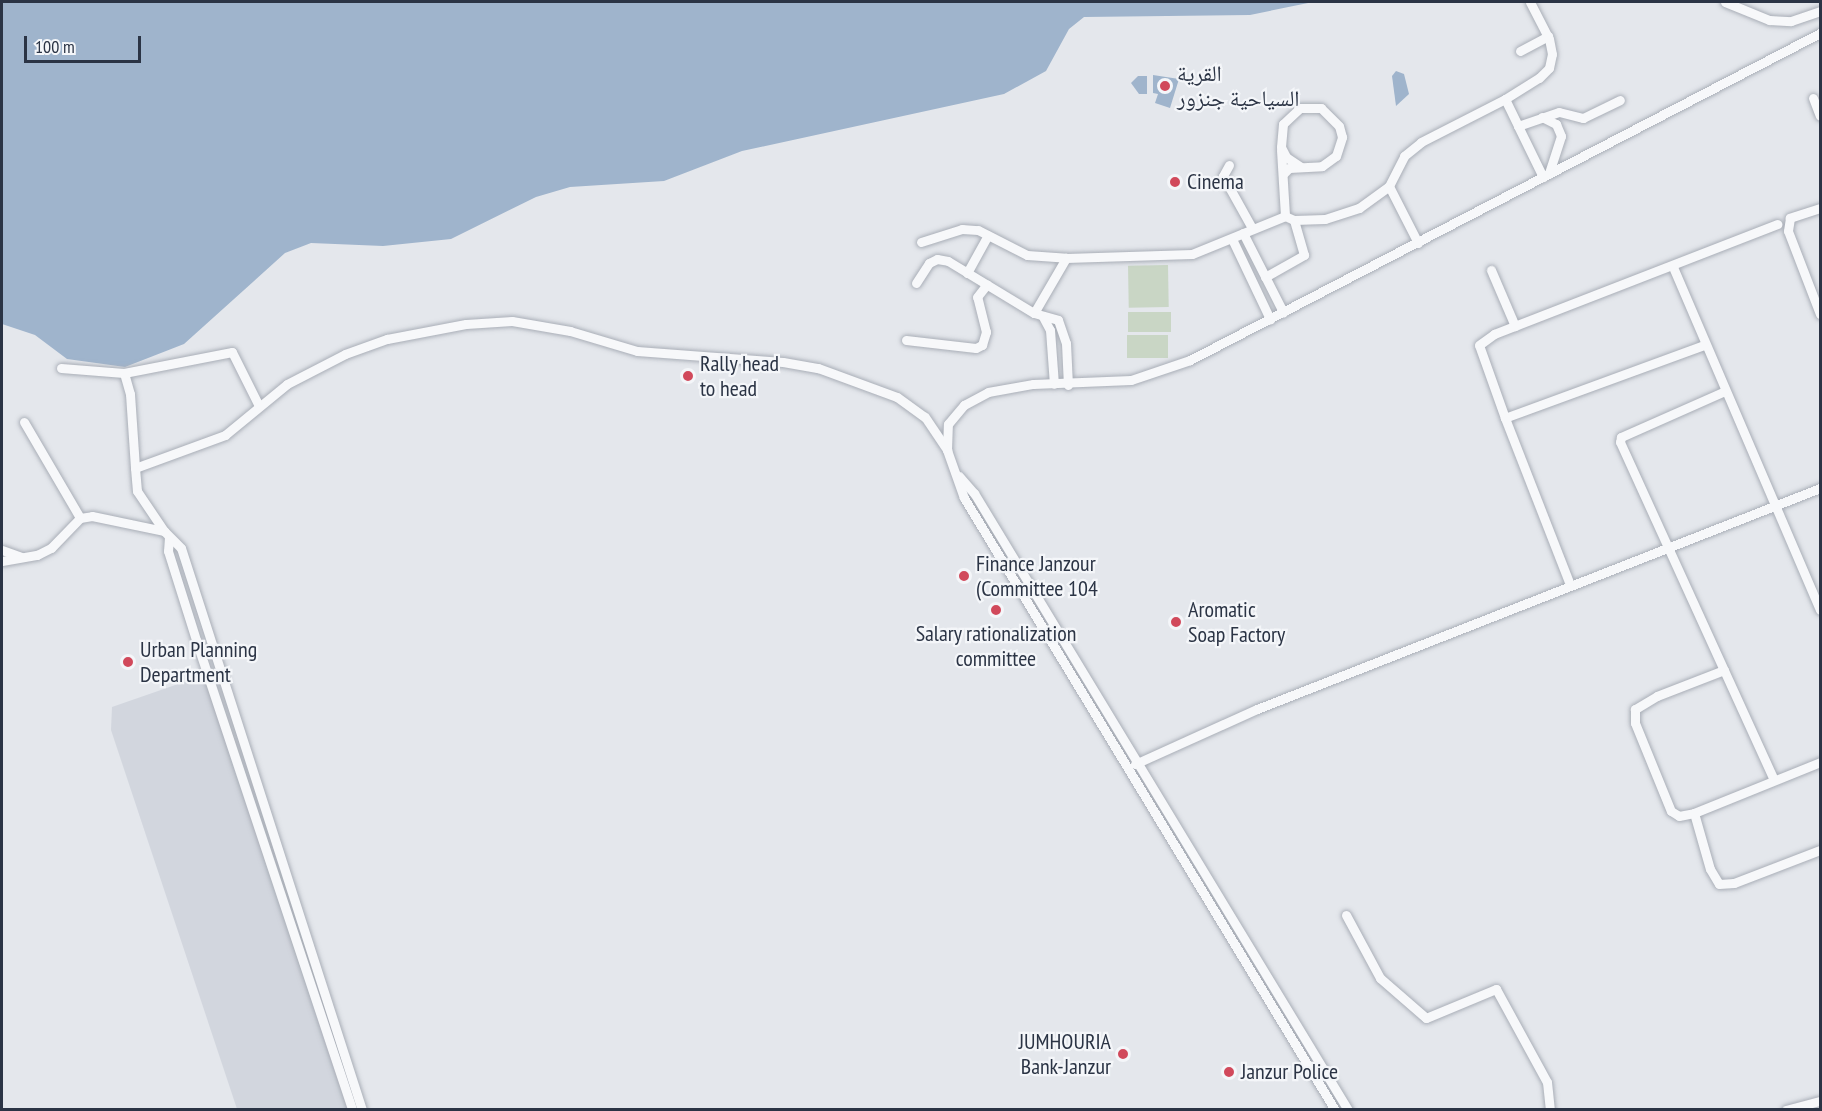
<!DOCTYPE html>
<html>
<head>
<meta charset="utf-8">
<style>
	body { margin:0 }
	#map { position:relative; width:1822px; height:1111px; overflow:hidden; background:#e4e7ec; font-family:"PT Sans Narrow","Noto Naskh Arabic",sans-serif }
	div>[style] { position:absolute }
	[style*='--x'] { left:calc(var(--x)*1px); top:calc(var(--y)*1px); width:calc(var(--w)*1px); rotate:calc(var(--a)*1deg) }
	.built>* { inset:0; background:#d2d6de }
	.green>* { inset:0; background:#c9d6c5; transform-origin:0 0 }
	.water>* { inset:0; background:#9fb4cc }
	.roads { filter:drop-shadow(0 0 2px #a9aeb7) drop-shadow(0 0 2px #a9aeb7) }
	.street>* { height:9px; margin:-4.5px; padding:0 4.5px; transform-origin:4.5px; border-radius:4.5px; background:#f7f8fa }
	.dots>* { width:16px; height:16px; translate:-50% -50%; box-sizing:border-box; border:3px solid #f4f6f9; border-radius:50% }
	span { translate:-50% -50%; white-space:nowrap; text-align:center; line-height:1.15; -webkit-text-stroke:4.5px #f4f6f9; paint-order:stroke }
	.poi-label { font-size:22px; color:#2b3445 }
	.left { translate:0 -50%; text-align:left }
	.right { translate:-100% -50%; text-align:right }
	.frame { position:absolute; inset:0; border:3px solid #2b3445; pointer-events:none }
	.scale { position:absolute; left:24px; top:36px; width:117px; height:27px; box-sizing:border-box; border:3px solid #2b3445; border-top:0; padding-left:8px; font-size:18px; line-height:21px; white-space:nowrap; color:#2b3445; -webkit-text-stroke:4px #f4f6f9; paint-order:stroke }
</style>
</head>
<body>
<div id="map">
	<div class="built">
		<div style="clip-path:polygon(207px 674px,350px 1109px,237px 1109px,111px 730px,112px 707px)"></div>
	</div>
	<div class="green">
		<div style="left:1168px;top:265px;width:42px;height:40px;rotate:89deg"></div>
		<div style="left:1171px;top:312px;width:20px;height:43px;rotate:90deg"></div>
		<div style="left:1168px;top:335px;width:23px;height:41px;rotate:90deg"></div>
	</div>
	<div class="water">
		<div style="clip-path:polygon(2px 2px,1313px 2px,1250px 15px,1084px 17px,1069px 29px,1046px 71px,1004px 94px,742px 151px,664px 181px,570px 187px,536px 197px,451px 239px,383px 246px,311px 243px,285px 253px,184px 344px,125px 367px,67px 359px,35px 335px,2px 324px)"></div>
		<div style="clip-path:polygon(1396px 71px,1404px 74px,1409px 94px,1396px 106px,1392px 76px)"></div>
		<div style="clip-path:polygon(1153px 75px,1179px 79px,1170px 108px,1155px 103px,1158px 94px,1153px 93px)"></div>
		<div style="clip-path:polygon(1138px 76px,1147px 76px,1147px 94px,1139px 94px,1131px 83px)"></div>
	</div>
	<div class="roads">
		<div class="street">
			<div style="--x:1725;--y:2;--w:48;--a:22.2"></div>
			<div style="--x:1769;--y:20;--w:22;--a:3"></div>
			<div style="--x:1791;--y:21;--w:31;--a:-19"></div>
			<div style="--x:1520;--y:51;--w:32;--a:-28"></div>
			<div style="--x:1813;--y:98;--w:19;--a:69"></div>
			<div style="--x:1505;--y:99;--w:30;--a:64"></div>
			<div style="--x:1518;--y:126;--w:43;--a:-18.9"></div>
			<div style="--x:1559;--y:112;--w:25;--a:14"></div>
			<div style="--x:1583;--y:118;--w:41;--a:-25.9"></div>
			<div style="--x:1542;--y:117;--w:16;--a:27"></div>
			<div style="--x:1556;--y:124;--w:13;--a:67"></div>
			<div style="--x:1561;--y:136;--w:40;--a:108"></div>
			<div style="--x:1518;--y:126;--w:57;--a:63.9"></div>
			<div style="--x:1281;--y:150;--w:66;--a:86.5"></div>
			<div style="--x:1229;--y:165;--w:13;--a:119"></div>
			<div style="--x:1223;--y:176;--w:60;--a:60.9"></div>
			<div style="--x:1284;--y:173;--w:7;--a:-45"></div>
			<div style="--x:1289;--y:168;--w:33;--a:-3"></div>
			<div style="--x:1322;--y:166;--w:17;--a:-36"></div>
			<div style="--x:1336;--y:156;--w:20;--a:-72"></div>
			<div style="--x:1342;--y:137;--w:11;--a:-105"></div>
			<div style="--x:1339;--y:126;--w:25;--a:-135"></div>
			<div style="--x:1321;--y:108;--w:21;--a:180"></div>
			<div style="--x:1300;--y:108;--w:23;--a:137"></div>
			<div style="--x:1283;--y:124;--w:23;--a:95"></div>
			<div style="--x:1281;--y:147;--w:11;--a:63"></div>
			<div style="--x:1286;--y:157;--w:18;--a:34"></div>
			<div style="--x:1820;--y:208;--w:32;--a:162"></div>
			<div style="--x:1790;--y:218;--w:13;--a:99"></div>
			<div style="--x:1788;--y:231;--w:89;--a:68.9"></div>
			<div style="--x:1243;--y:233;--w:89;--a:63.1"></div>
			<div style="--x:1232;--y:239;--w:89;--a:64.6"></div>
			<div style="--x:921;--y:242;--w:43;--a:-17.6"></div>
			<div style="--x:962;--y:229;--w:16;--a:4"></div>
			<div style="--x:978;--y:230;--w:55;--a:27"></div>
			<div style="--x:1027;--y:255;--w:39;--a:4"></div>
			<div style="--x:1066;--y:258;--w:126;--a:-1.8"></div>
			<div style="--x:1192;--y:254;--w:100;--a:-22.2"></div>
			<div style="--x:1285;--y:216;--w:10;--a:24"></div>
			<div style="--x:1294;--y:220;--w:31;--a:-2"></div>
			<div style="--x:1325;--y:219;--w:36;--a:-18"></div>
			<div style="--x:1359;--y:208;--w:37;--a:-36"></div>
			<div style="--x:1418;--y:243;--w:64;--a:-117"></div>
			<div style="--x:1389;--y:186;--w:34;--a:-63"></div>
			<div style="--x:1404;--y:156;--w:22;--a:-39"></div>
			<div style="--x:1421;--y:142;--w:94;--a:-27.1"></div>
			<div style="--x:1505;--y:99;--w:40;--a:-32"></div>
			<div style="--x:1539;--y:78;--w:14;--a:-45"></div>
			<div style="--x:1549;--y:68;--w:14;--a:-78"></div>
			<div style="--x:1552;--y:54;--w:15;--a:-101"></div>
			<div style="--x:1549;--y:39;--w:42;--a:-117.2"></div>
			<div style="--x:1673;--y:267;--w:373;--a:66.8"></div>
			<div style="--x:1491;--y:270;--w:61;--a:66.8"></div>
			<div style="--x:967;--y:273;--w:43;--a:-61.1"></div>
			<div style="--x:1265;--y:277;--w:45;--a:-29.4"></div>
			<div style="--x:1304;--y:255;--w:36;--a:-106"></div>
			<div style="--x:916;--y:283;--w:24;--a:-57"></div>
			<div style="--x:929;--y:263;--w:9;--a:-27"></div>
			<div style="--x:937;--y:259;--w:11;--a:10"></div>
			<div style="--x:948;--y:261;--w:100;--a:31.2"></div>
			<div style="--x:1034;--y:313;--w:25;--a:16"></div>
			<div style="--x:1058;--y:320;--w:24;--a:71"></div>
			<div style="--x:1066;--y:343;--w:42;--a:87.3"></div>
			<div style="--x:1034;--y:313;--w:64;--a:-59.8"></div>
			<div style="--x:1043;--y:317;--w:15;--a:62"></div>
			<div style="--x:1050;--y:330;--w:54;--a:85.8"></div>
			<div style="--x:906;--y:340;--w:70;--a:6.5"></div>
			<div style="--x:976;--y:348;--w:7;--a:-27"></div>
			<div style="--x:982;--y:345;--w:14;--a:-73"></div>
			<div style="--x:986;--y:332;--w:36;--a:-104"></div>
			<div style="--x:977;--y:297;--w:16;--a:-52"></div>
			<div style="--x:1704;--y:345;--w:212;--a:159.9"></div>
			<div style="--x:1505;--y:418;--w:77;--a:-109.6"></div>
			<div style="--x:1479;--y:345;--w:19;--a:-36"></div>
			<div style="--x:1494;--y:334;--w:304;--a:-21.2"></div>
			<div style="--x:61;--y:368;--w:63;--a:4.5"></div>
			<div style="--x:124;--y:373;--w:110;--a:-11"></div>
			<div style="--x:232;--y:352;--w:60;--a:63.4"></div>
			<div style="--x:124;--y:373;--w:22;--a:74"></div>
			<div style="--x:130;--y:394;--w:74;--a:86.1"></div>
			<div style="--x:1725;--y:391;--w:114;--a:156.1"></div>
			<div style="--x:1621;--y:437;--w:5;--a:101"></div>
			<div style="--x:1620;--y:442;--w:371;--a:65.5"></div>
			<div style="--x:1505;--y:418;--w:179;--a:68.7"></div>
			<div style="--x:24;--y:422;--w:111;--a:59.7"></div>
			<div style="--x:959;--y:476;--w:23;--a:49"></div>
			<div style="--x:974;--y:493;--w:722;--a:58.78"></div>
			<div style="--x:169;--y:537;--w:14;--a:94"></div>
			<div style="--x:168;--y:551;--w:93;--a:72.5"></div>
			<div style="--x:196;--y:640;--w:495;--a:71.6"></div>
			<div style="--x:2;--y:550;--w:20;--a:20"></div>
			<div style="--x:2;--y:561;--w:36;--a:-10"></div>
			<div style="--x:37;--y:555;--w:16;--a:-27"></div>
			<div style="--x:51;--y:548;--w:42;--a:-46"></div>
			<div style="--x:80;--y:518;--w:12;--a:-9"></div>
			<div style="--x:92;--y:516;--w:74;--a:11.8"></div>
			<div style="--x:1724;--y:670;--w:72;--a:158.8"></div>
			<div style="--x:1657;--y:696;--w:26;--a:149"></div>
			<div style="--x:1635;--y:709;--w:14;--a:90"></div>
			<div style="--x:1635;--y:723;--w:95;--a:67.8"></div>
			<div style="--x:1671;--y:811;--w:9;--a:32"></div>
			<div style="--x:1679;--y:816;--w:15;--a:-11"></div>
			<div style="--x:1694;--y:813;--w:58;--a:74.1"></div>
			<div style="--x:1710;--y:869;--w:17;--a:59"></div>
			<div style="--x:1719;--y:884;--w:15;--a:-4"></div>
			<div style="--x:1734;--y:883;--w:92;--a:-21"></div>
			<div style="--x:1135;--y:764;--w:134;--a:-24.3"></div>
			<div style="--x:1257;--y:709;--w:605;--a:-21.43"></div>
			<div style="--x:1694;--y:813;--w:136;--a:-22"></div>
			<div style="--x:1346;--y:915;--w:72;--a:61.6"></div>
			<div style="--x:1380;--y:978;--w:61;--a:41"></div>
			<div style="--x:1426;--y:1018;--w:76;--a:-22.5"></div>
			<div style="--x:1496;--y:989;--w:106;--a:61.3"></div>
			<div style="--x:1547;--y:1082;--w:28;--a:84"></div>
			<div style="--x:362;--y:1110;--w:590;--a:-107.85"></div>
			<div style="--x:181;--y:548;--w:24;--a:-135"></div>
			<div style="--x:164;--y:531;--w:48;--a:-124"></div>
			<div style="--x:137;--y:491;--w:23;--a:-95"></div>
			<div style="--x:135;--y:468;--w:96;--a:-20.1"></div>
			<div style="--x:225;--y:435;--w:80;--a:-39.4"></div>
			<div style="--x:287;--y:384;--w:65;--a:-27.3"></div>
			<div style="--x:345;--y:354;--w:45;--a:-19.7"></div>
			<div style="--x:387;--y:339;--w:80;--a:-10.8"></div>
			<div style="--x:466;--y:324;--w:46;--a:-3.7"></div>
			<div style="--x:512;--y:321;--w:59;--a:9.8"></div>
			<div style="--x:570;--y:331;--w:70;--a:16.6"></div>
			<div style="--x:637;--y:351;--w:146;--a:4.3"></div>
			<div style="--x:783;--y:362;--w:36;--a:10"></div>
			<div style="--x:818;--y:368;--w:84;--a:20.2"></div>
			<div style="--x:897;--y:397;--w:34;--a:36"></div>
			<div style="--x:925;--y:417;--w:40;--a:56"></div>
			<div style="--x:1335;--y:1110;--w:716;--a:-121.22"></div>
			<div style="--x:964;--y:498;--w:51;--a:-109.5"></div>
			<div style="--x:947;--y:450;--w:26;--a:-88"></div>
			<div style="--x:948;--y:424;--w:25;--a:-50"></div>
			<div style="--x:964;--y:405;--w:27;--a:-28"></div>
			<div style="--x:988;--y:392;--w:46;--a:-10.1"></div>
			<div style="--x:1033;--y:384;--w:98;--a:-2.3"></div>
			<div style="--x:1131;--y:380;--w:62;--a:-18.7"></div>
			<div style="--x:1190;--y:360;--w:710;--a:-27.43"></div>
			<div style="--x:1786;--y:1110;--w:35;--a:-15"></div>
		</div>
	</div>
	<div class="dots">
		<div style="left:1165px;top:86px;background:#d1495b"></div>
		<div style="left:1175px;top:182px;background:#d1495b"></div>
		<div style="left:688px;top:376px;background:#d1495b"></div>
		<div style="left:964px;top:576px;background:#d1495b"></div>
		<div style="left:996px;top:610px;background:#d1495b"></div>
		<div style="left:1176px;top:622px;background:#d1495b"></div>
		<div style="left:128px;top:662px;background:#d1495b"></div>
		<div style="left:1123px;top:1054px;background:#d1495b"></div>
		<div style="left:1229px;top:1072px;background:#d1495b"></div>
	</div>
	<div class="poi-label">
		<span class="left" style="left:1177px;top:86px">القرية<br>السياحية جنزور</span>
		<span class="left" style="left:1187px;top:182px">Cinema</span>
		<span class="left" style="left:700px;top:376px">Rally head<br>to head</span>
		<span class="left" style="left:976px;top:576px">Finance Janzour<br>(Committee 104</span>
		<span class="left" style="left:1188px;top:622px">Aromatic<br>Soap Factory</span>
		<span style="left:996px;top:646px">Salary rationalization<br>committee</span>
		<span class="left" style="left:140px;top:662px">Urban Planning<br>Department</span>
		<span class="right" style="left:1111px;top:1054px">JUMHOURIA<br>Bank-Janzur</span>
		<span class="left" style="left:1241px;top:1072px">Janzur Police</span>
	</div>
	<div class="frame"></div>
	<div class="scale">100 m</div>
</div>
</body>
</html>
